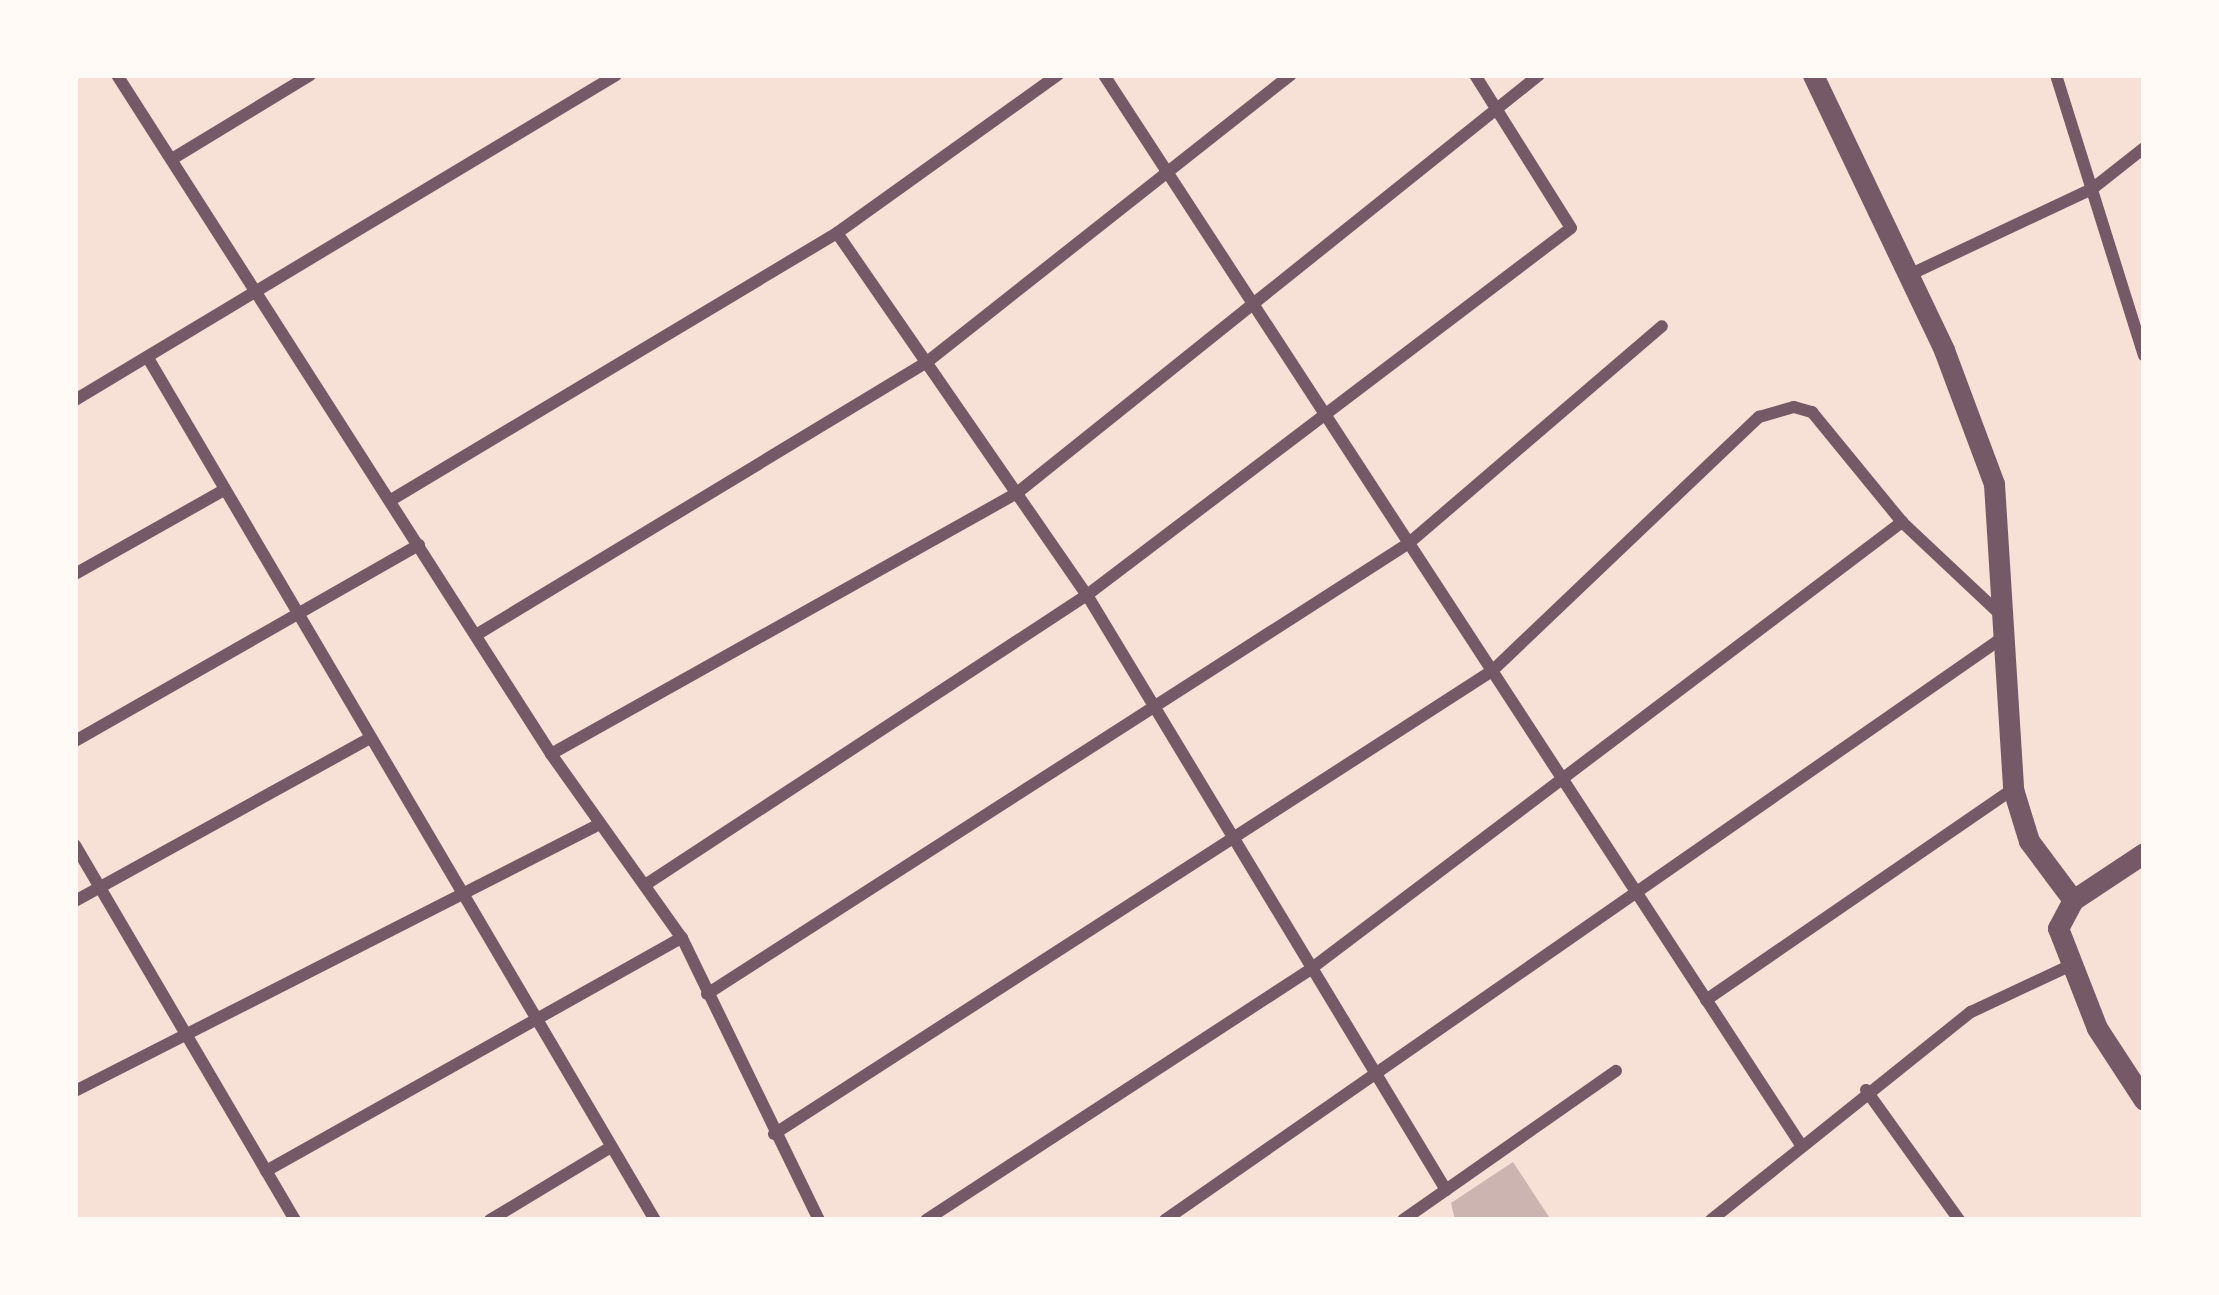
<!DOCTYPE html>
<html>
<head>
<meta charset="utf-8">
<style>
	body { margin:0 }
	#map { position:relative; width:2219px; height:1295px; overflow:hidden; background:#f7e1d7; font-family:Ubuntu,sans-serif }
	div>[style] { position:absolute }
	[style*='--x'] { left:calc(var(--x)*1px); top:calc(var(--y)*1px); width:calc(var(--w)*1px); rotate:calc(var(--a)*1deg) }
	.building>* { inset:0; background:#ccb4b1 }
	.minor>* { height:12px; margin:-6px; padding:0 6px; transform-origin:6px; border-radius:6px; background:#755966 }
	.tertiary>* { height:21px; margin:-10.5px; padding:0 10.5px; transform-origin:10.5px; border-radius:10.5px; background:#755966 }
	span { translate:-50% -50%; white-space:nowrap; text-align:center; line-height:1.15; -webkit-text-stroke:12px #fffaf5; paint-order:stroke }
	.frame { position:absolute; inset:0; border:78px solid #fffaf5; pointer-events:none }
</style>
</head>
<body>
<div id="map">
	<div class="building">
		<div style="clip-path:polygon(1513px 1162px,1551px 1220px,1455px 1220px,1451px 1203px)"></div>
	</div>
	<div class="minor">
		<div style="--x:117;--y:75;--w:806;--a:57.41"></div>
		<div style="--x:551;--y:754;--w:226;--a:54.6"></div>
		<div style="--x:682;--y:938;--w:314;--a:64.1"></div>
		<div style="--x:1104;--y:75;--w:1277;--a:56.92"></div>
		<div style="--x:2056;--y:75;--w:294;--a:72.6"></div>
		<div style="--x:172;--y:159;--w:162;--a:-31.3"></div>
		<div style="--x:837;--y:233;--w:440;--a:55.4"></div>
		<div style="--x:1087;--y:595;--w:695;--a:58.89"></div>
		<div style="--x:1909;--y:275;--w:202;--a:-25.2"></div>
		<div style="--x:2092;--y:189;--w:66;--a:-38.3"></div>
		<div style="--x:148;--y:358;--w:1000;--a:59.54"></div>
		<div style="--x:75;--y:400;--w:631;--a:-30.99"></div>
		<div style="--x:391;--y:500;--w:520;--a:-30.91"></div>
		<div style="--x:837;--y:233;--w:272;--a:-35.6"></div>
		<div style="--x:75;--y:574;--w:171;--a:-29.4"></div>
		<div style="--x:476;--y:635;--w:527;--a:-31.19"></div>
		<div style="--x:927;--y:362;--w:464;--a:-38.3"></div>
		<div style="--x:75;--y:741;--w:396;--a:-29.7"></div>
		<div style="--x:551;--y:754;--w:534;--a:-29.25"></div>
		<div style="--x:1017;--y:493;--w:669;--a:-38.69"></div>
		<div style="--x:75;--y:845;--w:435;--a:59.6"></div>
		<div style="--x:645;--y:885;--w:529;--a:-33.27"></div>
		<div style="--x:1087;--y:595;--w:607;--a:-37.17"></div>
		<div style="--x:1571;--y:228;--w:181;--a:-122.1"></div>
		<div style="--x:75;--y:901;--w:336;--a:-28.9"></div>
		<div style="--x:707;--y:994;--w:834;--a:-32.72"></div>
		<div style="--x:1409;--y:543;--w:333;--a:-40.6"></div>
		<div style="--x:1706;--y:1000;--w:373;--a:-34.5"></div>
		<div style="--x:1866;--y:1090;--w:160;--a:54.4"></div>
		<div style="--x:75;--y:1091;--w:589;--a:-26.96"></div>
		<div style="--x:774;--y:1134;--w:854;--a:-32.82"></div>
		<div style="--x:1492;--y:671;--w:369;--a:-43.6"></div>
		<div style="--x:1759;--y:417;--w:36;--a:-16"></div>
		<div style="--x:1794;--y:407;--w:19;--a:16"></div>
		<div style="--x:1812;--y:412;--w:142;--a:50.7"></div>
		<div style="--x:1902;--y:522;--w:133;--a:43.2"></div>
		<div style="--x:266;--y:1171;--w:477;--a:-29.3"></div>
		<div style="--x:490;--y:1220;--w:141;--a:-31.1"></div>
		<div style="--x:926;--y:1220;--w:461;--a:-33.1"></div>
		<div style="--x:1312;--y:968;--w:740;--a:-37.09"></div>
		<div style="--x:1165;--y:1220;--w:1023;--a:-34.81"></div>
		<div style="--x:1403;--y:1220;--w:260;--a:-35"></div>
		<div style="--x:1711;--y:1220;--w:333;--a:-38.7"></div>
		<div style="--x:1971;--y:1012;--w:106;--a:-25.1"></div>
	</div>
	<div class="tertiary">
		<div style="--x:1813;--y:75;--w:305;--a:64.5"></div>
		<div style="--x:1944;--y:350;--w:143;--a:69.5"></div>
		<div style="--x:1994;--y:484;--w:306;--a:86.4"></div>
		<div style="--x:2013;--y:789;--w:54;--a:72.9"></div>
		<div style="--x:2029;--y:841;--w:74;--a:53.3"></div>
		<div style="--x:2144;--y:853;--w:85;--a:146.5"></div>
		<div style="--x:2073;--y:900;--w:32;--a:118"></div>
		<div style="--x:2058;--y:928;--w:107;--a:68.7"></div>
		<div style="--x:2097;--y:1028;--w:86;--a:56.9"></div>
	</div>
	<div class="frame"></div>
</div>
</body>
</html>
